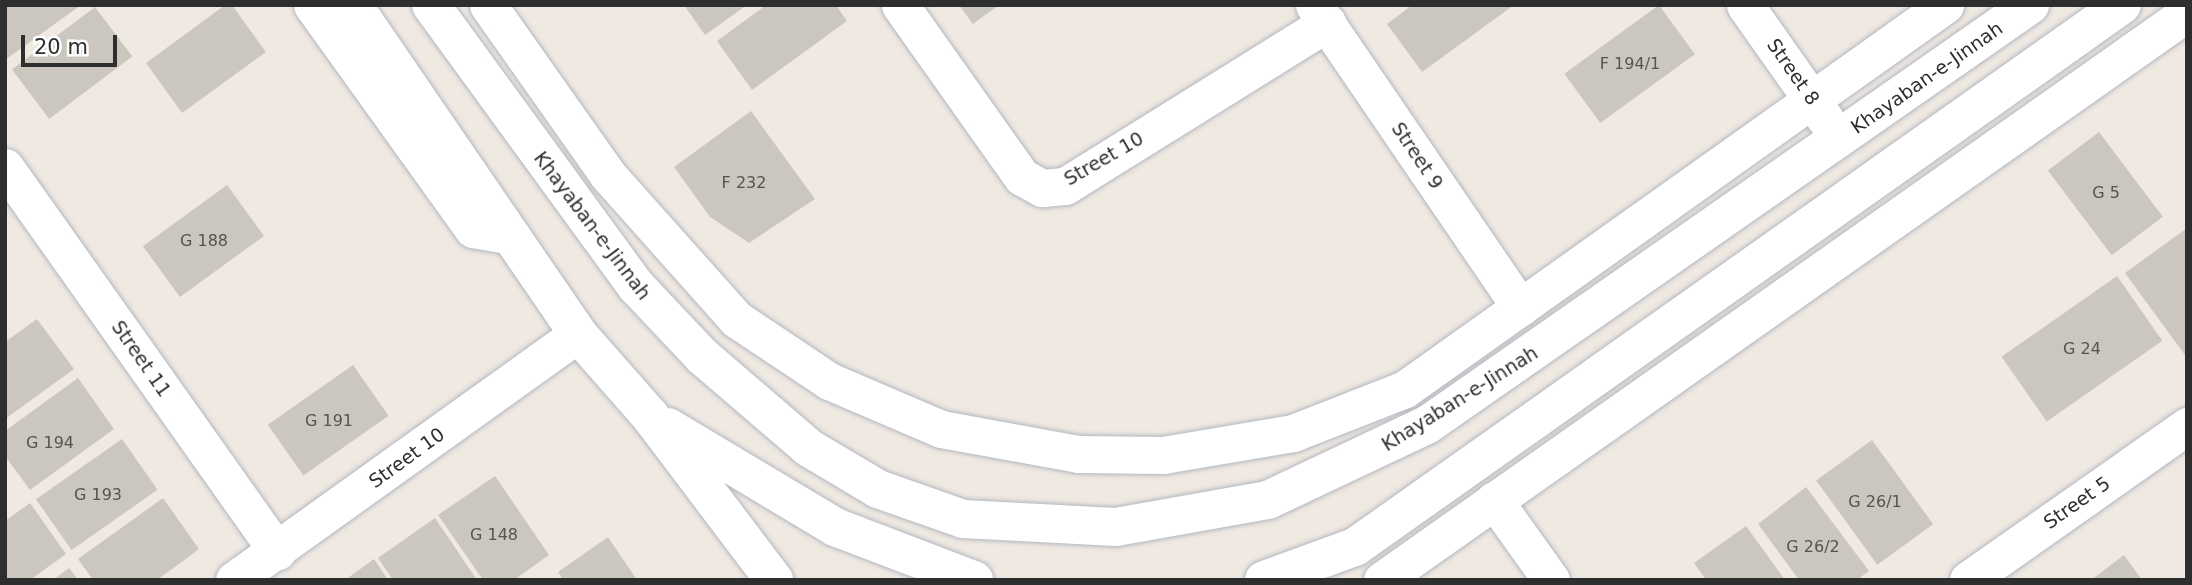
<!DOCTYPE html>
<html>
<head>
<meta charset="utf-8">
<style>
	body { margin:0 }
	#map { position:relative; width:2192px; height:585px; overflow:hidden; background:#efe9e1; font-family:"DejaVu Sans",sans-serif }
	div>[style] { position:absolute }
	[style*='--x'] { left:calc(var(--x)*1px); top:calc(var(--y)*1px); width:calc(var(--w)*1px); rotate:calc(var(--a)*1deg) }
	.building>* { inset:0; background:#cbc7bf; transform-origin:0 0 }
	.roads { filter:drop-shadow(0 0 2px #b4b7c1) drop-shadow(0 0 2px #b4b7c1) }
	.street>* { height:37px; margin:-18.5px; padding:0 18.5px; transform-origin:18.5px; border-radius:18.5px; background:#fff }
	.secondary>* { height:38px; margin:-19px; padding:0 19px; transform-origin:19px; border-radius:19px; background:#fff }
	span { translate:-50% -50%; white-space:nowrap; text-align:center; line-height:1.15; -webkit-text-stroke:6px #fff; paint-order:stroke }
	.number-label { font-size:16px; color:#555452 }
	.number-label span { -webkit-text-stroke-width:0 }
	.street-label { font-size:19px; color:#2e2e2e }
	.frame { position:absolute; inset:0; border:7px solid #2e2e2e; pointer-events:none }
	.scale { position:absolute; left:21px; top:35px; width:96px; height:32px; box-sizing:border-box; border:4px solid #2e2e2e; border-top:0; padding-left:9px; font-size:21px; line-height:24px; white-space:nowrap; color:#2e2e2e; -webkit-text-stroke:5px #fff; paint-order:stroke }
</style>
</head>
<body>
<div id="map">
	<div class="building">
		<div style="clip-path:polygon(5px 5px,81px 5px,5px 60px)"></div>
		<div style="clip-path:polygon(225px 5px,232px 5px,266px 52px,182px 113px,146px 63px)"></div>
		<div style="clip-path:polygon(684px 5px,747px 5px,705px 35px)"></div>
		<div style="clip-path:polygon(766px 5px,836px 5px,847px 21px,752px 90px,717px 41px)"></div>
		<div style="clip-path:polygon(959px 5px,999px 5px,973px 24px)"></div>
		<div style="clip-path:polygon(1412px 5px,1514px 5px,1422px 72px,1387px 24px)"></div>
		<div style="left:1659px;top:5px;width:61px;height:117px;rotate:54deg"></div>
		<div style="left:95px;top:7px;width:62px;height:104px;rotate:53deg"></div>
		<div style="clip-path:polygon(751px 111px,815px 199px,749px 243px,710px 217px,674px 167px)"></div>
		<div style="left:2099px;top:132px;width:106px;height:64px;rotate:53deg"></div>
		<div style="left:227px;top:185px;width:63px;height:104px;rotate:54deg"></div>
		<div style="clip-path:polygon(2187px 228px,2187px 354px,2185px 355px,2125px 273px)"></div>
		<div style="left:2117px;top:276px;width:79px;height:141px;rotate:55deg"></div>
		<div style="clip-path:polygon(37px 319px,74px 369px,5px 419px,5px 342px)"></div>
		<div style="left:353px;top:365px;width:62px;height:104px;rotate:55deg"></div>
		<div style="clip-path:polygon(78px 378px,114px 429px,30px 490px,5px 456px,5px 431px)"></div>
		<div style="left:122px;top:439px;width:62px;height:105px;rotate:55deg"></div>
		<div style="left:1872px;top:440px;width:104px;height:69px;rotate:54deg"></div>
		<div style="clip-path:polygon(495px 476px,549px 555px,514px 580px,483px 580px,438px 515px)"></div>
		<div style="clip-path:polygon(1806px 487px,1869px 571px,1857px 580px,1799px 580px,1758px 524px)"></div>
		<div style="clip-path:polygon(163px 498px,199px 549px,157px 580px,93px 580px,78px 559px)"></div>
		<div style="clip-path:polygon(30px 503px,66px 554px,30px 580px,5px 580px,5px 521px)"></div>
		<div style="clip-path:polygon(435px 518px,477px 580px,393px 580px,378px 558px)"></div>
		<div style="clip-path:polygon(1746px 526px,1785px 580px,1706px 580px,1694px 563px)"></div>
		<div style="clip-path:polygon(608px 537px,637px 580px,563px 580px,558px 572px)"></div>
		<div style="clip-path:polygon(2124px 555px,2142px 580px,2091px 580px)"></div>
		<div style="clip-path:polygon(374px 559px,388px 580px,345px 580px)"></div>
		<div style="clip-path:polygon(69px 568px,78px 580px,53px 580px)"></div>
	</div>
	<div class="roads">
		<div class="street">
			<div style="--x:312;--y:5;--w:276;--a:54.3"></div>
			<div style="--x:473;--y:229;--w:39;--a:10"></div>
			<div style="--x:488;--y:5;--w:207;--a:54.8"></div>
			<div style="--x:607;--y:174;--w:194;--a:48.3"></div>
			<div style="--x:736;--y:319;--w:112;--a:33.7"></div>
			<div style="--x:829;--y:381;--w:122;--a:23.2"></div>
			<div style="--x:941;--y:429;--w:139;--a:10.3"></div>
			<div style="--x:1078;--y:454;--w:85;--a:0.7"></div>
			<div style="--x:1163;--y:455;--w:132;--a:-9.6"></div>
			<div style="--x:1293;--y:433;--w:120;--a:-21.4"></div>
			<div style="--x:1405;--y:389;--w:663;--a:-35.42"></div>
			<div style="--x:900;--y:5;--w:211;--a:54.7"></div>
			<div style="--x:1022;--y:177;--w:23;--a:29"></div>
			<div style="--x:1042;--y:188;--w:23;--a:-5"></div>
			<div style="--x:1065;--y:186;--w:309;--a:-31.9"></div>
			<div style="--x:1314;--y:5;--w:366;--a:55.7"></div>
			<div style="--x:1745;--y:5;--w:139;--a:54.9"></div>
			<div style="--x:5;--y:167;--w:471;--a:54.7"></div>
			<div style="--x:1494;--y:500;--w:98;--a:54.5"></div>
			<div style="--x:234;--y:580;--w:423;--a:-35.6"></div>
			<div style="--x:1382;--y:580;--w:985;--a:-35.16"></div>
			<div style="--x:1968;--y:580;--w:268;--a:-35.1"></div>
		</div>
		<div class="secondary">
			<div style="--x:353;--y:5;--w:399;--a:55.6"></div>
			<div style="--x:578;--y:334;--w:109;--a:48.7"></div>
			<div style="--x:650;--y:416;--w:206;--a:52.9"></div>
			<div style="--x:431;--y:5;--w:349;--a:53.9"></div>
			<div style="--x:637;--y:287;--w:95;--a:46.7"></div>
			<div style="--x:702;--y:356;--w:141;--a:40.7"></div>
			<div style="--x:809;--y:448;--w:80;--a:30.7"></div>
			<div style="--x:878;--y:489;--w:90;--a:19.4"></div>
			<div style="--x:963;--y:519;--w:153;--a:3"></div>
			<div style="--x:1116;--y:527;--w:154;--a:-10.1"></div>
			<div style="--x:1268;--y:500;--w:176;--a:-25.3"></div>
			<div style="--x:1427;--y:425;--w:735;--a:-34.86"></div>
			<div style="--x:668;--y:427;--w:195;--a:30.9"></div>
			<div style="--x:835;--y:527;--w:149;--a:20.9"></div>
			<div style="--x:1264;--y:580;--w:97;--a:-19.9"></div>
			<div style="--x:1355;--y:547;--w:939;--a:-35.25"></div>
		</div>
	</div>
	<div class="number-label">
		<span style="left:1630px;top:64px">F 194/1</span>
		<span style="left:744px;top:183px">F 232</span>
		<span style="left:2106px;top:193px">G 5</span>
		<span style="left:204px;top:241px">G 188</span>
		<span style="left:2082px;top:349px">G 24</span>
		<span style="left:329px;top:421px">G 191</span>
		<span style="left:50px;top:443px">G 194</span>
		<span style="left:98px;top:495px">G 193</span>
		<span style="left:1875px;top:502px">G 26/1</span>
		<span style="left:494px;top:535px">G 148</span>
		<span style="left:1813px;top:547px">G 26/2</span>
	</div>
	<div class="street-label">
		<span style="left:1793px;top:72px;rotate:55deg">Street 8</span>
		<span style="left:1927px;top:78px;rotate:-35deg">Khayaban-e-Jinnah</span>
		<span style="left:1417px;top:156px;rotate:56deg">Street 9</span>
		<span style="left:1104px;top:159px;rotate:-30deg">Street 10</span>
		<span style="left:592px;top:226px;rotate:53deg">Khayaban-e-Jinnah</span>
		<span style="left:141px;top:359px;rotate:55deg">Street 11</span>
		<span style="left:1460px;top:399px;rotate:-32deg">Khayaban-e-Jinnah</span>
		<span style="left:407px;top:458px;rotate:-36deg">Street 10</span>
		<span style="left:2077px;top:503px;rotate:-35deg">Street 5</span>
	</div>
	<div class="frame"></div>
	<div class="scale">20 m</div>
</div>
</body>
</html>
